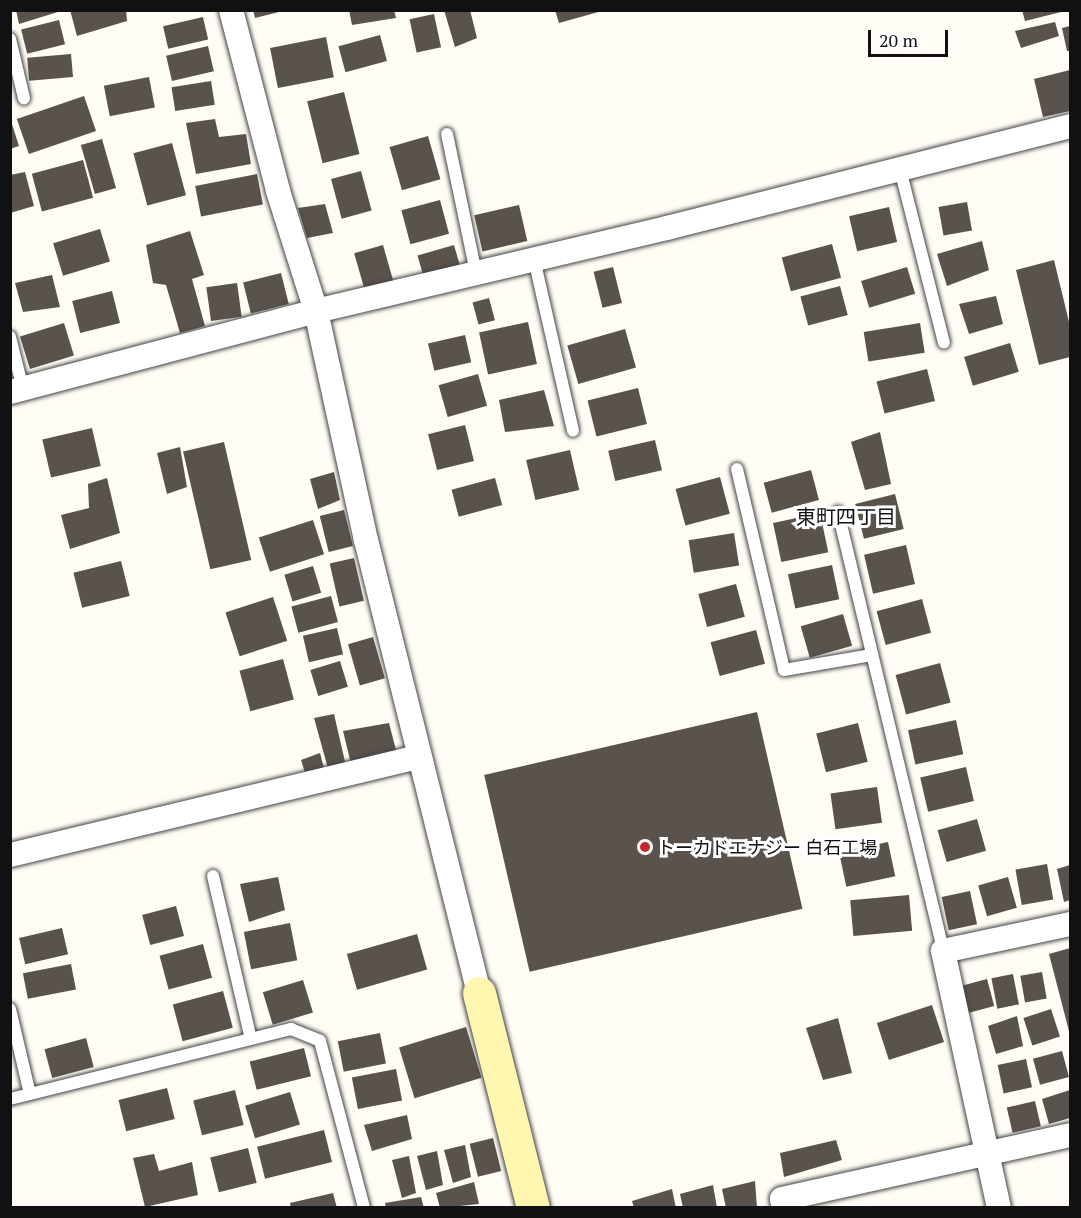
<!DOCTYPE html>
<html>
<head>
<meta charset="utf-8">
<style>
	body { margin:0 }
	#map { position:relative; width:1081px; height:1218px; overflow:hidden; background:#fffdf5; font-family:"PT Serif","Noto Sans JP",serif }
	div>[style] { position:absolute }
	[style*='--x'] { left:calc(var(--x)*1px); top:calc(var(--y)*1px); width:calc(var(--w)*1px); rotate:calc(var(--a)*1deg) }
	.building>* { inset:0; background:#5a524d; transform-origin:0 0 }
	.roads { filter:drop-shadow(0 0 2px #444) drop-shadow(0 0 2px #444) }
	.lane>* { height:12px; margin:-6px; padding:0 6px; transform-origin:6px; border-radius:6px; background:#fff }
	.street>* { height:24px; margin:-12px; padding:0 12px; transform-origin:12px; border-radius:12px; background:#fff }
	.secondary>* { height:33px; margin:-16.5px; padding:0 16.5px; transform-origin:16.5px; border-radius:16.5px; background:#fff6b0 }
	.dots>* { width:16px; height:16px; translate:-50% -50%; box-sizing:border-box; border:3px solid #fff; border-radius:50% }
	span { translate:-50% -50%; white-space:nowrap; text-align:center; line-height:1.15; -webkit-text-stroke:6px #fff; paint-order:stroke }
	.poi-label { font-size:18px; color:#111 }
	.left { translate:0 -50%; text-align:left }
	.neighbourhood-label { font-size:20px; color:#111 }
	.frame { position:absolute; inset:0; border:12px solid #111; pointer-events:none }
	.scale { position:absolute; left:868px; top:30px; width:80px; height:27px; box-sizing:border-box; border:3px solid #111; border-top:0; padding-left:8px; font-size:18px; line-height:21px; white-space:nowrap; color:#111; -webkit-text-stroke:4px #fff; paint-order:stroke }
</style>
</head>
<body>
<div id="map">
	<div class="building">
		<div style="clip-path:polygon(16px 10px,61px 10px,61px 11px,19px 24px)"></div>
		<div style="clip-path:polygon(70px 10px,126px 10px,127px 21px,77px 36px)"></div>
		<div style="clip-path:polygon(253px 10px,283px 10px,283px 11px,255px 18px)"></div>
		<div style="clip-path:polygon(349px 10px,394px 10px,396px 18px,352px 25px)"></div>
		<div style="clip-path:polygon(444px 10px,470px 10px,477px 38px,455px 47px)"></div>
		<div style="clip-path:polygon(555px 10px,602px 10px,602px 11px,559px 23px)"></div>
		<div style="clip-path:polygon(1022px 10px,1065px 10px,1065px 11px,1025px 21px)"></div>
		<div style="left:434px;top:14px;width:34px;height:25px;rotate:78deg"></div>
		<div style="left:203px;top:17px;width:23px;height:41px;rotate:77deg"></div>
		<div style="left:59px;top:20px;width:25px;height:39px;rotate:76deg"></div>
		<div style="clip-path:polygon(1055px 22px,1059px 36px,1021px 48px,1015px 31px)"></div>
		<div style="clip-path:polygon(1070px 26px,1070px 51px,1067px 51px,1062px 28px)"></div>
		<div style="left:380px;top:35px;width:27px;height:43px;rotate:75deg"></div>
		<div style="left:326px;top:37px;width:41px;height:57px;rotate:79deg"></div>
		<div style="left:208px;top:46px;width:26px;height:43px;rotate:77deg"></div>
		<div style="left:71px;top:54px;width:23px;height:44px;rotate:85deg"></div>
		<div style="clip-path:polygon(1070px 70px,1070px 111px,1043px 117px,1034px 79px)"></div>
		<div style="left:149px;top:77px;width:31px;height:46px;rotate:79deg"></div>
		<div style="left:211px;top:81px;width:24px;height:40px;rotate:81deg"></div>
		<div style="left:344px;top:92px;width:64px;height:38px;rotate:76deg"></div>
		<div style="left:84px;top:96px;width:37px;height:71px;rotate:71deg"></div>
		<div style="clip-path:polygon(10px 118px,19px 146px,10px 149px)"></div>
		<div style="clip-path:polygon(215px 119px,219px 137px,246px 134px,251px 164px,196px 174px,186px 123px)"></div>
		<div style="left:428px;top:136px;width:45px;height:40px;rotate:74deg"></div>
		<div style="left:102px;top:139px;width:51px;height:22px;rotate:74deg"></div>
		<div style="left:172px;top:143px;width:54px;height:40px;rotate:75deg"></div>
		<div style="left:83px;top:160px;width:39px;height:53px;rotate:75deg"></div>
		<div style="left:361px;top:171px;width:41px;height:31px;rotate:75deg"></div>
		<div style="clip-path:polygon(25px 172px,34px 206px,10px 213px,10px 175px)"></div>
		<div style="left:257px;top:174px;width:31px;height:63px;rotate:79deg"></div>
		<div style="left:440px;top:200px;width:35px;height:40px;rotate:75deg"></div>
		<div style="left:967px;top:202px;width:29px;height:29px;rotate:80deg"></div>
		<div style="clip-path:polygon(325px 204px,333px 233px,307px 238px,298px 208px)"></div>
		<div style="left:519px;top:205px;width:37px;height:46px;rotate:77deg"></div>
		<div style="left:889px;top:207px;width:36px;height:41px;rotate:77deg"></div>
		<div style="left:100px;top:229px;width:34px;height:49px;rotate:73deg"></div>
		<div style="clip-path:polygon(190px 231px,204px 275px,192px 279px,205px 326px,180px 333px,166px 285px,153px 283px,146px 245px)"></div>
		<div style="clip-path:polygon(982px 241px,989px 270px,947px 286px,937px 254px)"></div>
		<div style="left:832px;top:244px;width:35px;height:52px;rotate:75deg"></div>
		<div style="left:383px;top:245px;width:40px;height:30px;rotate:74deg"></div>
		<div style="left:454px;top:245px;width:25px;height:38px;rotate:74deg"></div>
		<div style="clip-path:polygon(1054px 260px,1070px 326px,1070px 357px,1039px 365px,1016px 270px)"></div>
		<div style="left:613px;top:267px;width:37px;height:20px;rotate:76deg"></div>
		<div style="left:907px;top:267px;width:28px;height:48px;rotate:73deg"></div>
		<div style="left:281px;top:273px;width:32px;height:39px;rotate:76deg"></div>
		<div style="clip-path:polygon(52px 275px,60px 307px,23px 312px,15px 283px)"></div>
		<div style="left:237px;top:283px;width:34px;height:31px;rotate:82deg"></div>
		<div style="left:840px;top:286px;width:30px;height:41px;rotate:75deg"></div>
		<div style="left:112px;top:291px;width:33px;height:41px;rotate:76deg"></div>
		<div style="clip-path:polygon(996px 296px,1003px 324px,969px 334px,959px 304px)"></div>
		<div style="left:489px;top:298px;width:23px;height:17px;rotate:75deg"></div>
		<div style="left:528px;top:322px;width:43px;height:50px;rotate:78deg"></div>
		<div style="left:64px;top:323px;width:34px;height:46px;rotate:73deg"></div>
		<div style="left:920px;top:323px;width:30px;height:57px;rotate:81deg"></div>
		<div style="left:625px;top:329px;width:40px;height:60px;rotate:74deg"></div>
		<div style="left:465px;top:335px;width:28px;height:38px;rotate:77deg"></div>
		<div style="left:1010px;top:343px;width:30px;height:48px;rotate:73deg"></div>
		<div style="left:927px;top:369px;width:33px;height:52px;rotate:76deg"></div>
		<div style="left:478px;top:374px;width:33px;height:41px;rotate:74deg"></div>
		<div style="left:638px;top:388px;width:37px;height:52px;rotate:76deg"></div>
		<div style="clip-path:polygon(544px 390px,554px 426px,505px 432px,499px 400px)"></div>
		<div style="left:465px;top:425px;width:37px;height:38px;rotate:76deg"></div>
		<div style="left:92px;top:428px;width:39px;height:51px;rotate:77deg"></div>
		<div style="clip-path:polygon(880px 432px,891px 484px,865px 490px,851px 442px)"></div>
		<div style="left:655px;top:440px;width:31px;height:48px;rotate:77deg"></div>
		<div style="left:224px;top:442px;width:121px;height:42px;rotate:77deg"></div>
		<div style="clip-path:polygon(180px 447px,187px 487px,167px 494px,157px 453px)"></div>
		<div style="left:570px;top:450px;width:41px;height:45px;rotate:77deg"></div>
		<div style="left:811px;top:470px;width:31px;height:49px;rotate:75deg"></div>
		<div style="clip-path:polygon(334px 472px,340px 500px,318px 509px,310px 479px)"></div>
		<div style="left:720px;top:477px;width:38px;height:46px;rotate:75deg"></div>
		<div style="clip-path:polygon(107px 478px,120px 533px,70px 549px,61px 515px,89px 508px,88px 484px)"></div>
		<div style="left:495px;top:478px;width:28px;height:45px;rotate:75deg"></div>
		<div style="left:895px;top:494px;width:36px;height:41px;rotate:76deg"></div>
		<div style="left:344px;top:510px;width:37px;height:25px;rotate:76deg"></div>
		<div style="left:820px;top:513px;width:40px;height:48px;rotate:78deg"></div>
		<div style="left:313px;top:520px;width:36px;height:57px;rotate:72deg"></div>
		<div style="left:734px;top:533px;width:33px;height:46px;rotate:81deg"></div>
		<div style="left:906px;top:545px;width:40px;height:43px;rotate:77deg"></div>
		<div style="left:354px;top:558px;width:44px;height:25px;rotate:77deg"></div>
		<div style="left:121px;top:561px;width:36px;height:49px;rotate:76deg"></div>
		<div style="left:832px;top:565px;width:35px;height:45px;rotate:78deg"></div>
		<div style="left:313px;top:566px;width:28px;height:30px;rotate:73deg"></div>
		<div style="left:736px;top:584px;width:34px;height:39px;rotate:75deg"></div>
		<div style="left:331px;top:596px;width:27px;height:41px;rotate:75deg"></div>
		<div style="left:273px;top:597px;width:46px;height:50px;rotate:72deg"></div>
		<div style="left:922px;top:599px;width:35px;height:47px;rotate:75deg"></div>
		<div style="left:843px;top:614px;width:33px;height:44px;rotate:74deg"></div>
		<div style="left:337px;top:628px;width:27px;height:35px;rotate:77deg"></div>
		<div style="left:756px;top:630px;width:35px;height:47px;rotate:75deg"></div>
		<div style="left:373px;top:637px;width:43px;height:26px;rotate:74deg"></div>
		<div style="left:283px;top:659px;width:42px;height:45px;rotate:75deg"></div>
		<div style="left:340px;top:661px;width:27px;height:31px;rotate:73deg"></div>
		<div style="left:940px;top:663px;width:41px;height:46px;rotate:75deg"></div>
		<div style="left:757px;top:712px;width:202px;height:280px;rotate:77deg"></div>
		<div style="clip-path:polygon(334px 714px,346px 766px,329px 772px,314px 718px)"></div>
		<div style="left:956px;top:720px;width:35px;height:49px;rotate:78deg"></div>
		<div style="clip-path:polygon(389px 723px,397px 754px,352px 768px,343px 731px)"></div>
		<div style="left:858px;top:723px;width:40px;height:43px;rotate:76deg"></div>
		<div style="clip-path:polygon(320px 753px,325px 772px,306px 776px,301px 760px)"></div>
		<div style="left:966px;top:767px;width:35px;height:47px;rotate:77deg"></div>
		<div style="left:877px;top:787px;width:36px;height:47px;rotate:82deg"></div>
		<div style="left:977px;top:819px;width:33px;height:41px;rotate:74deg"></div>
		<div style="left:888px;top:842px;width:35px;height:50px;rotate:78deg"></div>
		<div style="left:1047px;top:864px;width:36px;height:32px;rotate:80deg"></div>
		<div style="clip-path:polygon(1070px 865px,1070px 900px,1064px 902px,1057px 869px)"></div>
		<div style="clip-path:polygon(278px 877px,285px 910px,249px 922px,240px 884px)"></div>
		<div style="left:1008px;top:877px;width:32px;height:31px;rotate:74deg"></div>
		<div style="left:970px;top:891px;width:34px;height:29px;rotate:78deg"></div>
		<div style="left:909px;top:895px;width:36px;height:59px;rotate:85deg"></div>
		<div style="left:176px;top:906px;width:31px;height:35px;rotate:75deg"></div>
		<div style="left:290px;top:923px;width:38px;height:47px;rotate:79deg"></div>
		<div style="left:62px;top:928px;width:27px;height:44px;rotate:77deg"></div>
		<div style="left:417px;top:934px;width:37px;height:73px;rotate:74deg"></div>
		<div style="left:203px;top:944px;width:35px;height:45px;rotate:75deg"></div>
		<div style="clip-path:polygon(1070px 948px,1070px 1035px,1049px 954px)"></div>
		<div style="left:71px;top:964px;width:26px;height:49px;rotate:79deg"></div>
		<div style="left:1042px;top:972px;width:27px;height:22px;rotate:80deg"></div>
		<div style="left:1013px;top:974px;width:31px;height:22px;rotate:79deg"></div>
		<div style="left:987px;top:979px;width:28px;height:28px;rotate:75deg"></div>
		<div style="left:303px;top:980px;width:34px;height:42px;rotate:73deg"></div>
		<div style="left:223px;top:991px;width:38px;height:52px;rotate:75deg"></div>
		<div style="left:932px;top:1005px;width:39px;height:58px;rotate:72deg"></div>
		<div style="left:1051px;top:1009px;width:29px;height:29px;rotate:72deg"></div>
		<div style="clip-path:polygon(1017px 1016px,1023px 1046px,996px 1054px,988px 1026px)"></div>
		<div style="clip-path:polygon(838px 1018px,852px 1073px,823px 1080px,806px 1028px)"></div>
		<div style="left:466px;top:1027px;width:53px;height:70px;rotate:73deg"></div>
		<div style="left:380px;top:1033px;width:31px;height:43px;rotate:79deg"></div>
		<div style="left:86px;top:1038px;width:30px;height:43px;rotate:75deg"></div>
		<div style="left:304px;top:1048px;width:29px;height:56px;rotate:76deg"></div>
		<div style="left:1062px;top:1051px;width:27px;height:30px;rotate:75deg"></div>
		<div style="left:1026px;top:1059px;width:29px;height:29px;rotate:78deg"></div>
		<div style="left:396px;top:1069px;width:32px;height:45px;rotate:79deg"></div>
		<div style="left:167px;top:1088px;width:32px;height:50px;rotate:76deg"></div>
		<div style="left:235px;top:1090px;width:36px;height:43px;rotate:76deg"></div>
		<div style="clip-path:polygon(1070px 1090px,1070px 1118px,1049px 1124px,1042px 1099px)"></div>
		<div style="left:290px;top:1092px;width:34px;height:47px;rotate:73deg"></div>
		<div style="left:1035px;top:1101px;width:26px;height:29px;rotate:77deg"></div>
		<div style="clip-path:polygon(407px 1115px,412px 1139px,372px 1151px,364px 1125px)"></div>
		<div style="left:324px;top:1130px;width:33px;height:69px;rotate:76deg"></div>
		<div style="left:493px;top:1138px;width:34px;height:24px;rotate:76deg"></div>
		<div style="clip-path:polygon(836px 1140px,842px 1160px,784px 1177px,780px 1153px)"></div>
		<div style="clip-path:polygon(465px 1145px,471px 1177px,453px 1183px,444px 1150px)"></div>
		<div style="left:248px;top:1148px;width:36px;height:39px;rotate:76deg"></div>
		<div style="clip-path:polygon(437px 1151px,443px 1185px,426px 1190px,417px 1156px)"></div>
		<div style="clip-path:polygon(154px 1154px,159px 1171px,192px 1162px,198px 1195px,145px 1207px,133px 1158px)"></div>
		<div style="clip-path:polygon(409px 1156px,416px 1193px,402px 1198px,392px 1160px)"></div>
		<div style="clip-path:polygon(755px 1181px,757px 1208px,726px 1208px,722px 1189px)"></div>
		<div style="clip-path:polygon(474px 1182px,479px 1204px,440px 1208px,436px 1193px)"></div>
		<div style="clip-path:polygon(713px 1185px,717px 1208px,683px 1208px,680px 1194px)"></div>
		<div style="clip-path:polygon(672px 1189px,676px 1208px,634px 1208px,632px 1201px)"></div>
		<div style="clip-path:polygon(333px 1193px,337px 1208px,291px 1208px,290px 1203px)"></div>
		<div style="clip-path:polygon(421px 1197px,424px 1208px,386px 1208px,385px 1203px)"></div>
	</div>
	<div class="roads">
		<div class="lane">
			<div style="--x:10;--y:39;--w:61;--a:76.7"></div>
			<div style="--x:447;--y:134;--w:142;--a:78.2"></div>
			<div style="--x:900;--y:169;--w:179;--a:75.8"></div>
			<div style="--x:534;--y:259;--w:176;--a:77.2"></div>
			<div style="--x:10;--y:337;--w:54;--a:76"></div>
			<div style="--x:737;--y:469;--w:206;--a:76.8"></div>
			<div style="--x:784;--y:670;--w:89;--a:-9.7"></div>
			<div style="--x:838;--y:512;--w:451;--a:76.5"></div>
			<div style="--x:213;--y:876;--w:167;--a:76.9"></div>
			<div style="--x:10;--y:1009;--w:87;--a:76.8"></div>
			<div style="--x:10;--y:1099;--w:290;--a:-14"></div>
			<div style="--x:291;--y:1029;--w:31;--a:22"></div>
			<div style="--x:320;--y:1041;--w:173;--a:75.2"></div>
		</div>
		<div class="street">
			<div style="--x:231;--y:10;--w:187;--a:75.4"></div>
			<div style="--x:278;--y:191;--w:126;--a:72.4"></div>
			<div style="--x:316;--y:311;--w:234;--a:77.7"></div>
			<div style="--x:366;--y:540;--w:467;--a:76"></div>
			<div style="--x:10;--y:392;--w:317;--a:-14.8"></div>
			<div style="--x:316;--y:311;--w:361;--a:-13.3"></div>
			<div style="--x:667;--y:228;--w:416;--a:-14.2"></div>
			<div style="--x:10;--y:855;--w:421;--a:-13.5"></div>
			<div style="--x:784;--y:1208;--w:9;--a:-103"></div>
			<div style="--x:782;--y:1199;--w:295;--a:-12.5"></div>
			<div style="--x:999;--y:1208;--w:263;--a:-102.3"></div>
			<div style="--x:943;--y:951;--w:130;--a:-12"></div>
		</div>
		<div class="secondary">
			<div style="--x:479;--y:993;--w:222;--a:75.9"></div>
		</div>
	</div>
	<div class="dots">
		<div style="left:645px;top:847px;background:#c4262e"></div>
	</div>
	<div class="poi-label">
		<span class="left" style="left:657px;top:847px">トーカドエナジー 白石工場</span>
	</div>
	<div class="neighbourhood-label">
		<span style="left:846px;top:516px">東町四丁目</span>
	</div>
	<div class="frame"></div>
	<div class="scale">20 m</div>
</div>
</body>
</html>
